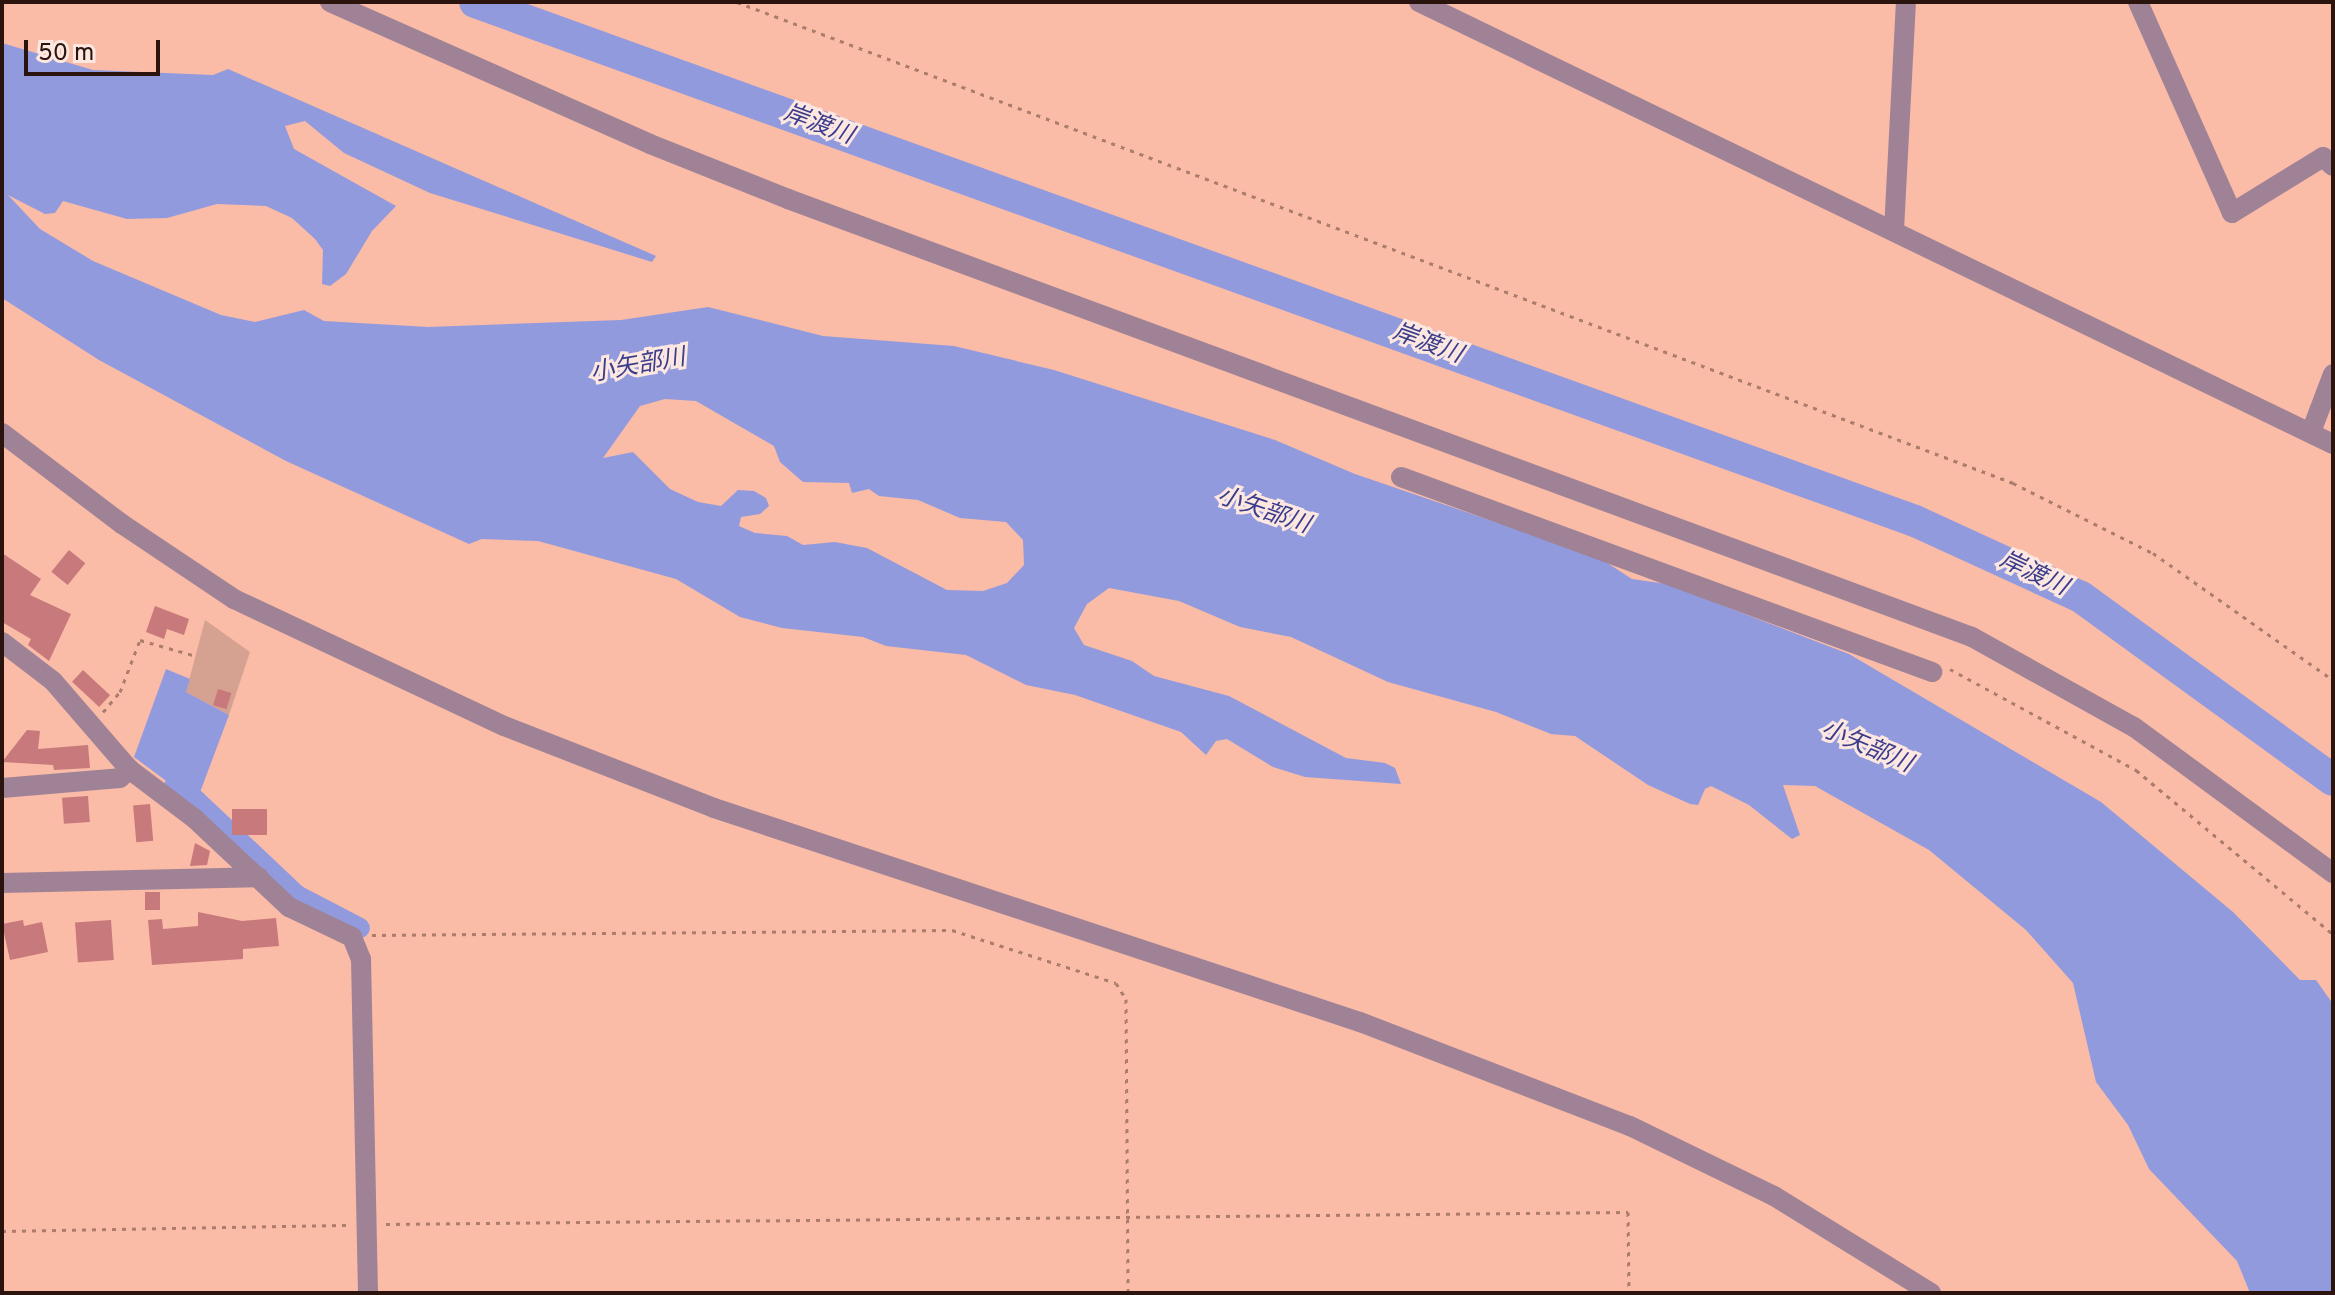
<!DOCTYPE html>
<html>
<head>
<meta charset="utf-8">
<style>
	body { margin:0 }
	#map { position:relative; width:2335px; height:1295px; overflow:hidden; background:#fabba7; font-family:Overpass,"Noto Sans JP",sans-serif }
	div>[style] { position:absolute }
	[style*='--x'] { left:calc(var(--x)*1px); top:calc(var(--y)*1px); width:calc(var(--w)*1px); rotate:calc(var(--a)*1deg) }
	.green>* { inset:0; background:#d5a292 }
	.water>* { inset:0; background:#929ade }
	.canal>* { height:20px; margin:-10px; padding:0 10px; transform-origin:10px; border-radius:10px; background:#929ade }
	.river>* { height:32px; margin:-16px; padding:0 16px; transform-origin:16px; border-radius:16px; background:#929ade }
	.building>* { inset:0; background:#c8797c; transform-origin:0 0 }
	.path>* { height:3px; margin-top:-1.5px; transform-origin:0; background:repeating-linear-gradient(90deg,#ac7c6d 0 4px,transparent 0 10px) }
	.minor>* { height:20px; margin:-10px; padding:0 10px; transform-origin:10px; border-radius:10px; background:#9f8296 }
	span { translate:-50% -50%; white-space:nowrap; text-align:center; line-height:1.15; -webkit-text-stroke:6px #fce8e1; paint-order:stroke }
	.water-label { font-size:24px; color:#3b3d8c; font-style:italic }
	.frame { position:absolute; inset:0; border:4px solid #2b140d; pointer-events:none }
	.scale { position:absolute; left:24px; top:40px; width:136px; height:36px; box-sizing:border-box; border:4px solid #2b140d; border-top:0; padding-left:10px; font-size:24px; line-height:28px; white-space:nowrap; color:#2b140d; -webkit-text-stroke:6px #fce8e1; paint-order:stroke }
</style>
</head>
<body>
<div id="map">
	<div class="green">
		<div style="clip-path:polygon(205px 620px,250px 652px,229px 715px,186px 692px)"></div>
	</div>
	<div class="water">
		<div style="clip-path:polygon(evenodd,2px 43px,93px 70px,213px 75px,228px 69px,656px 256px,652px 262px,430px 193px,344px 153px,305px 121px,285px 126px,294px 149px,396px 206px,372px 231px,346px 274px,330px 286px,322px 284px,323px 250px,315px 239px,292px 218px,266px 206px,217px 204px,167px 218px,127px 219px,63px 201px,55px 213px,45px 214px,8px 195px,40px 229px,93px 261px,221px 315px,255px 322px,304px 310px,324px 321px,428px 327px,621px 320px,708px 307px,823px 336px,954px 346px,1054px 370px,1275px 440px,1355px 474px,1598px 557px,1632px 579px,1667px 584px,1849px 654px,2101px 802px,2233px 912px,2300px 980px,2316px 980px,2333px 1004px,2333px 1293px,2250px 1293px,2237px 1261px,2149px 1169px,2128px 1125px,2096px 1082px,2073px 983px,2026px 930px,1929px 850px,1815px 786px,1783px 785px,1800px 835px,1792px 839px,1749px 805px,1711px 786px,1705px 789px,1698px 805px,1690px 804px,1648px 785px,1575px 736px,1551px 734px,1496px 712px,1388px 682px,1291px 637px,1240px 627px,1179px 601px,1109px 588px,1087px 604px,1074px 628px,1084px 645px,1132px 661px,1154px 676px,1229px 696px,1346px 758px,1385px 763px,1395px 768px,1401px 784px,1305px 777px,1273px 767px,1227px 739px,1216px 741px,1206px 755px,1181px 732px,1075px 695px,1026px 685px,966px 655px,886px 646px,863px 637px,782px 628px,740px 617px,676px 579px,538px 541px,482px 539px,469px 544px,286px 461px,99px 360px,2px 298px,2px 43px,665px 399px,696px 401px,774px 446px,780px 462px,803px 482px,849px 483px,852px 493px,869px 489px,879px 496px,918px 500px,960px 518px,1006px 522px,1023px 540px,1024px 565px,1007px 583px,983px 591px,947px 590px,867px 548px,835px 542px,803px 545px,787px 536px,755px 533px,739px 526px,741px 517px,760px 514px,769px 506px,766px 498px,754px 491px,738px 490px,721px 506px,698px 502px,670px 489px,633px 452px,603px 458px,640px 406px,665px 399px)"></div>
		<div style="clip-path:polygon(166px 669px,190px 679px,186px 692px,229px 715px,196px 803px,134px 757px)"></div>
	</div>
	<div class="canal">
		<div style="--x:174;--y:786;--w:25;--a:32"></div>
		<div style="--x:195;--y:799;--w:140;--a:43.3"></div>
		<div style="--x:297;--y:895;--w:71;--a:27.6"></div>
	</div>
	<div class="river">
		<div style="--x:475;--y:2;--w:1531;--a:19.82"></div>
		<div style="--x:1915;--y:521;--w:183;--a:24.6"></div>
		<div style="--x:2081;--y:597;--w:311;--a:36"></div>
	</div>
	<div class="building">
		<div style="left:69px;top:550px;width:21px;height:28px;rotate:39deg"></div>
		<div style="clip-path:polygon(2px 553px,41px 579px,30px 595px,71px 614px,49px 661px,28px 645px,31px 639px,2px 622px)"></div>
		<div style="clip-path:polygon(155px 606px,189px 619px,184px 635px,167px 629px,164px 639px,146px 632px)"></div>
		<div style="left:83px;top:670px;width:37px;height:16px;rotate:43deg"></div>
		<div style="left:218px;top:689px;width:14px;height:17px;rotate:17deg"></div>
		<div style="clip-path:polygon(27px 730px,40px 731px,38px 749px,88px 745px,90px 768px,54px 770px,53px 765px,2px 762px)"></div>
		<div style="left:88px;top:796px;width:26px;height:26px;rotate:86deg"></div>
		<div style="left:150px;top:804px;width:37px;height:17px;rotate:85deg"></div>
		<div style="left:232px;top:809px;width:35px;height:26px"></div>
		<div style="clip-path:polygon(195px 843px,210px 851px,207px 865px,190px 866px)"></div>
		<div style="left:160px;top:892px;width:18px;height:15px;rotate:90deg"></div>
		<div style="clip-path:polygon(198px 912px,242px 921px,276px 918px,279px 946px,243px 949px,243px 959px,152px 965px,148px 920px,162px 919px,163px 929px,198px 926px)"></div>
		<div style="clip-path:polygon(23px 920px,24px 926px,42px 922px,48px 952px,10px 960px,2px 924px)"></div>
		<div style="left:111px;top:920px;width:40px;height:36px;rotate:86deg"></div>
	</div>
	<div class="path">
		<div style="--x:737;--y:2;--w:1364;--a:20.65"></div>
		<div style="--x:2013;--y:483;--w:157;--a:26.6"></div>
		<div style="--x:2153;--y:553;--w:220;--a:35.2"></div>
		<div style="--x:1950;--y:669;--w:212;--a:28.5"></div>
		<div style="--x:2136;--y:770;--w:256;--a:39.8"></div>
		<div style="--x:103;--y:712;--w:26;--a:-50"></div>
		<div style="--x:120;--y:692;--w:56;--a:-69"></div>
		<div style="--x:140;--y:640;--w:58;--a:15.9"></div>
		<div style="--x:372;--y:935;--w:580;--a:-0.49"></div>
		<div style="--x:952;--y:930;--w:172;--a:17.9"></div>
		<div style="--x:1116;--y:983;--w:19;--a:58"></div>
		<div style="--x:1126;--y:999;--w:294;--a:89.6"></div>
		<div style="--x:386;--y:1224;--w:1242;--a:-0.55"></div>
		<div style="--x:1628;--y:1212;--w:81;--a:89.3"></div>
		<div style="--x:2;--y:1231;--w:344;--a:-1"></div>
	</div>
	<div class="minor">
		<div style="--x:330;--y:2;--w:350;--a:23.9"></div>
		<div style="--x:650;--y:144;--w:149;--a:21.7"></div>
		<div style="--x:788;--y:199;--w:1262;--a:20.3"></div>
		<div style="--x:1972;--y:637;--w:185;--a:29.1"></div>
		<div style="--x:2134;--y:727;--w:247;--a:36.3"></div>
		<div style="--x:1419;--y:2;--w:1015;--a:25.81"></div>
		<div style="--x:2138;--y:2;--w:231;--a:66"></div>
		<div style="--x:2232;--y:213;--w:107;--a:-31.6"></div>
		<div style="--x:2323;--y:157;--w:13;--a:42"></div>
		<div style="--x:1894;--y:230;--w:228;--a:-87"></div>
		<div style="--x:2311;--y:432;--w:62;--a:-69.2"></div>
		<div style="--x:2;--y:433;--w:151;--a:37.2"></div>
		<div style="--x:122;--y:524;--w:135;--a:33.8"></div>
		<div style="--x:234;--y:599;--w:298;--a:25.2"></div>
		<div style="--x:504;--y:726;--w:225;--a:21.3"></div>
		<div style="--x:714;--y:808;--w:681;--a:18.33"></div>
		<div style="--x:1360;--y:1022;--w:289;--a:21.1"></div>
		<div style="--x:1630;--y:1126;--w:160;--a:25.9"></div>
		<div style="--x:1774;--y:1196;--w:185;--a:31.7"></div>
		<div style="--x:1401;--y:477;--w:566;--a:20.16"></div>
		<div style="--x:2;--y:642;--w:64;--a:37.4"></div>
		<div style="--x:53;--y:681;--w:116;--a:49.2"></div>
		<div style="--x:2;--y:788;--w:118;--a:-4.8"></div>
		<div style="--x:120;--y:778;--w:13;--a:-45"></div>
		<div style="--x:129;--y:769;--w:83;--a:37.1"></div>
		<div style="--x:195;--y:819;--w:129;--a:43.1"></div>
		<div style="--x:289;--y:907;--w:70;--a:25.5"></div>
		<div style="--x:352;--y:937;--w:24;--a:68"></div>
		<div style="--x:361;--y:959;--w:334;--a:88.8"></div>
		<div style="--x:2;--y:883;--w:257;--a:-1.3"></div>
	</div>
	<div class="water-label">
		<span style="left:818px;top:126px;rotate:20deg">岸渡川</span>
		<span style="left:1427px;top:345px;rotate:20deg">岸渡川</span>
		<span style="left:638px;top:367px;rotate:-10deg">小矢部川</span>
		<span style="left:1263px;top:512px;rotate:19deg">小矢部川</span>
		<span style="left:2033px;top:575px;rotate:25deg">岸渡川</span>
		<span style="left:1866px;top:748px;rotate:23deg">小矢部川</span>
	</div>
	<div class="frame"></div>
	<div class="scale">50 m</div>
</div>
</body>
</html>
